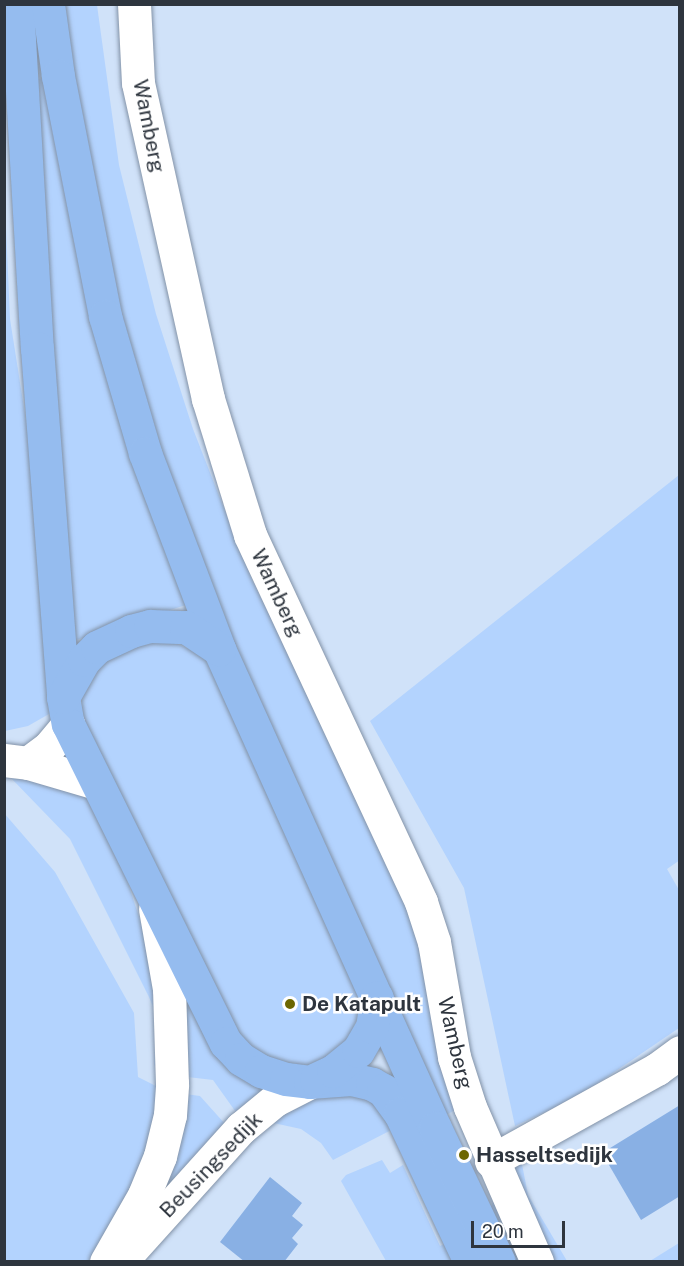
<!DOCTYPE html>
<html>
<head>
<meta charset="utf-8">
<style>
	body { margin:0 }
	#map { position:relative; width:684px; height:1266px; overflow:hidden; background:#d0e2f9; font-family:"Public Sans",sans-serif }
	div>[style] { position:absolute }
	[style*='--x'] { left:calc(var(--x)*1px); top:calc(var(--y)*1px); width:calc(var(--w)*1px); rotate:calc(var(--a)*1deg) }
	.green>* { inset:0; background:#b3d3fe }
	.building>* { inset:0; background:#89b0e4 }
	.roads { filter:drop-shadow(0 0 2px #8292a7) drop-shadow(0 0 2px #8292a7) }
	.minor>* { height:33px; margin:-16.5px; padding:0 16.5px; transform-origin:16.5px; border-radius:16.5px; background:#fff }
	.major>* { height:33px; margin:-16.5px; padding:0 16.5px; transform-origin:16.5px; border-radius:16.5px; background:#95bcef }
	.dots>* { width:16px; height:16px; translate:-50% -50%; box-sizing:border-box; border:3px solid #fff; border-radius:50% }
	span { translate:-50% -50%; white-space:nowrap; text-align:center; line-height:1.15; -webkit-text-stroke:5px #fff; paint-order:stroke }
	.street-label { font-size:21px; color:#2e353e }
	.poi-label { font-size:21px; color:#2e353e; font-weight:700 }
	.left { translate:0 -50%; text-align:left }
	.frame { position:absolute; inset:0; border:6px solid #2e353e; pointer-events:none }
	.scale { position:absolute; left:471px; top:1221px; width:94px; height:27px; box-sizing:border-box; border:3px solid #2e353e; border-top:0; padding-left:8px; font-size:18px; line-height:21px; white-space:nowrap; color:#2e353e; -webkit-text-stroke:4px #fff; paint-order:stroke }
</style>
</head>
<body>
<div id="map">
	<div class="green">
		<div style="clip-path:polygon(59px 5px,97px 5px,119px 165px,156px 314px,193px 429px,252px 580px,407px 892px,457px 1109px,444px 1116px,278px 748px,154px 450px,114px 315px)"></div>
		<div style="clip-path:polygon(48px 77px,192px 603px,67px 643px,30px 81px)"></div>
		<div style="clip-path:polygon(4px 181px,10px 319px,35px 478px,56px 710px,28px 726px,5px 731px)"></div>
		<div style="clip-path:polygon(679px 475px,680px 860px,667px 869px,679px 890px,679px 1028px,579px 1096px,515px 1126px,464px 888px,370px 721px)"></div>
		<div style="clip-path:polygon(167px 639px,201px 655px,228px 683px,360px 981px,361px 1009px,351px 1033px,335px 1055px,317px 1065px,272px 1066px,233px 1039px,82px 730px,82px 694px,100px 660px,121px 646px)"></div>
		<div style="clip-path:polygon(34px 774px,70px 783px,97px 809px,124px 871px,157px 972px,165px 1071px,154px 1065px,158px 1019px,149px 997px,70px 839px,11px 778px)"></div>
		<div style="clip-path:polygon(4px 813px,55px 872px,134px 1013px,138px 1077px,164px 1090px,150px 1151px,105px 1240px,88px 1261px,5px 1261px)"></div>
		<div style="clip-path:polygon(172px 942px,219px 1050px,282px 1085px,238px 1115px,213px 1080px,179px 1076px)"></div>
		<div style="clip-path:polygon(318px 1088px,360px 1091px,401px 1125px,333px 1160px,321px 1143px,301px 1129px,269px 1122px)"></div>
		<div style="clip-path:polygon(178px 1093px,200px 1096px,226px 1125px,173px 1187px,160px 1179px)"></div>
		<div style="clip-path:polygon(520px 1154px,528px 1195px,567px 1261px,513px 1261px,489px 1210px)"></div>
		<div style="clip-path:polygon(382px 1160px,390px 1173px,403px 1165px,440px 1246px,450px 1241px,459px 1261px,386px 1261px,341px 1181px,346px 1175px)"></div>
		<div style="clip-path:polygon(679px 1243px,679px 1261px,650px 1261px)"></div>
	</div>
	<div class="building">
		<div style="clip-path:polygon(680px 1105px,680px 1196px,641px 1220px,602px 1153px)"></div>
		<div style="clip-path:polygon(270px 1177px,302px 1203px,292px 1216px,303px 1225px,292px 1238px,298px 1244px,284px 1262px,245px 1262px,220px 1242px)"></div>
	</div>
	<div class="roads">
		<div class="minor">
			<div style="--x:134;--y:4;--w:79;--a:87.1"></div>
			<div style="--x:138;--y:83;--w:324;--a:77.5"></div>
			<div style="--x:208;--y:399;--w:142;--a:72.8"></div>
			<div style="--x:250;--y:535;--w:405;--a:65"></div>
			<div style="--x:421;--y:902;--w:42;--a:72"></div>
			<div style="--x:434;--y:942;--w:117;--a:80.1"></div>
			<div style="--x:454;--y:1057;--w:52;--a:72.3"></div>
			<div style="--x:470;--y:1107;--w:169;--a:66.6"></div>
			<div style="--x:4;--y:760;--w:24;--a:7"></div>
			<div style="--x:28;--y:763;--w:71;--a:16.4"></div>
			<div style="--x:28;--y:763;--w:26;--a:-37"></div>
			<div style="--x:49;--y:747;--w:30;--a:-50"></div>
			<div style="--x:491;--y:1161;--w:190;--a:-29"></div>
			<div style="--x:657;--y:1069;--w:29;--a:-36"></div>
			<div style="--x:122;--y:1260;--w:178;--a:-48"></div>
			<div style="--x:241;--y:1128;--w:44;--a:-39.5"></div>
			<div style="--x:275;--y:1100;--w:39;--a:-27"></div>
			<div style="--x:106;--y:1262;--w:77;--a:-60.4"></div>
			<div style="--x:144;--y:1195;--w:42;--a:-67.7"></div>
			<div style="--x:160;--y:1156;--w:42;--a:-76.3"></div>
			<div style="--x:170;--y:1115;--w:31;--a:-86"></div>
			<div style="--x:172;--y:1084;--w:95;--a:-91.8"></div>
			<div style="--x:169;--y:989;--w:81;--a:-99.9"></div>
		</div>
		<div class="major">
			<div style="--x:17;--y:4;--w:345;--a:86.7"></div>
			<div style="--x:37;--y:348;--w:350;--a:85.7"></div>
			<div style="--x:63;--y:697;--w:27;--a:80"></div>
			<div style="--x:68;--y:724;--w:356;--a:63.7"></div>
			<div style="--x:226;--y:1043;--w:22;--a:47"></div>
			<div style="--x:241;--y:1059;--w:23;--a:31"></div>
			<div style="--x:261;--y:1071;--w:26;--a:18"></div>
			<div style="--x:286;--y:1079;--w:24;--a:7"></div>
			<div style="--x:310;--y:1082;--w:41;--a:-4.2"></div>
			<div style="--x:351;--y:1079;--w:22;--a:13"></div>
			<div style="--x:372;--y:1084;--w:13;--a:29"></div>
			<div style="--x:383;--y:1090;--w:29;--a:54"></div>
			<div style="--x:400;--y:1113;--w:165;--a:64.8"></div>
			<div style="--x:48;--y:4;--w:73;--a:82.1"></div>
			<div style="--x:58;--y:76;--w:245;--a:78.9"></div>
			<div style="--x:105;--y:316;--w:143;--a:73.7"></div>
			<div style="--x:145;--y:453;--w:210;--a:69.3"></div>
			<div style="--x:219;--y:649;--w:525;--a:65.73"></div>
			<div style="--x:435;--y:1128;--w:148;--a:64.5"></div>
			<div style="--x:63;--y:697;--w:43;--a:-60.4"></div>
			<div style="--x:84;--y:660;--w:18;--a:-45"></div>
			<div style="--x:97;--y:647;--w:38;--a:-25"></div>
			<div style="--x:131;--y:631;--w:20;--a:-15"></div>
			<div style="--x:150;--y:626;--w:36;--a:2"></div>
			<div style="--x:186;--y:627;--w:40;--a:34"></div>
			<div style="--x:316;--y:1079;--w:19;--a:-25"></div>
			<div style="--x:333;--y:1071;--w:32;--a:-39"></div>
			<div style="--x:358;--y:1051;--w:28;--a:-60"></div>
			<div style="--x:372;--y:1027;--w:30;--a:-81"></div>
		</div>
	</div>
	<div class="dots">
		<div style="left:290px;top:1004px;background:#6d6700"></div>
		<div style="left:464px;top:1155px;background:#6d6700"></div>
	</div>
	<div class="street-label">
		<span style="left:149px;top:126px;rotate:79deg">Wamberg</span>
		<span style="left:277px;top:593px;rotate:65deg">Wamberg</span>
		<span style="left:455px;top:1043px;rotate:77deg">Wamberg</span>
		<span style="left:211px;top:1165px;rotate:-46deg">Beusingsedijk</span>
	</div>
	<div class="poi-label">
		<span class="left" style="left:302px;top:1004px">De Katapult</span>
		<span class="left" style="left:476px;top:1155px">Hasseltsedijk</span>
	</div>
	<div class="frame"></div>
	<div class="scale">20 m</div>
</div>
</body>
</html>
